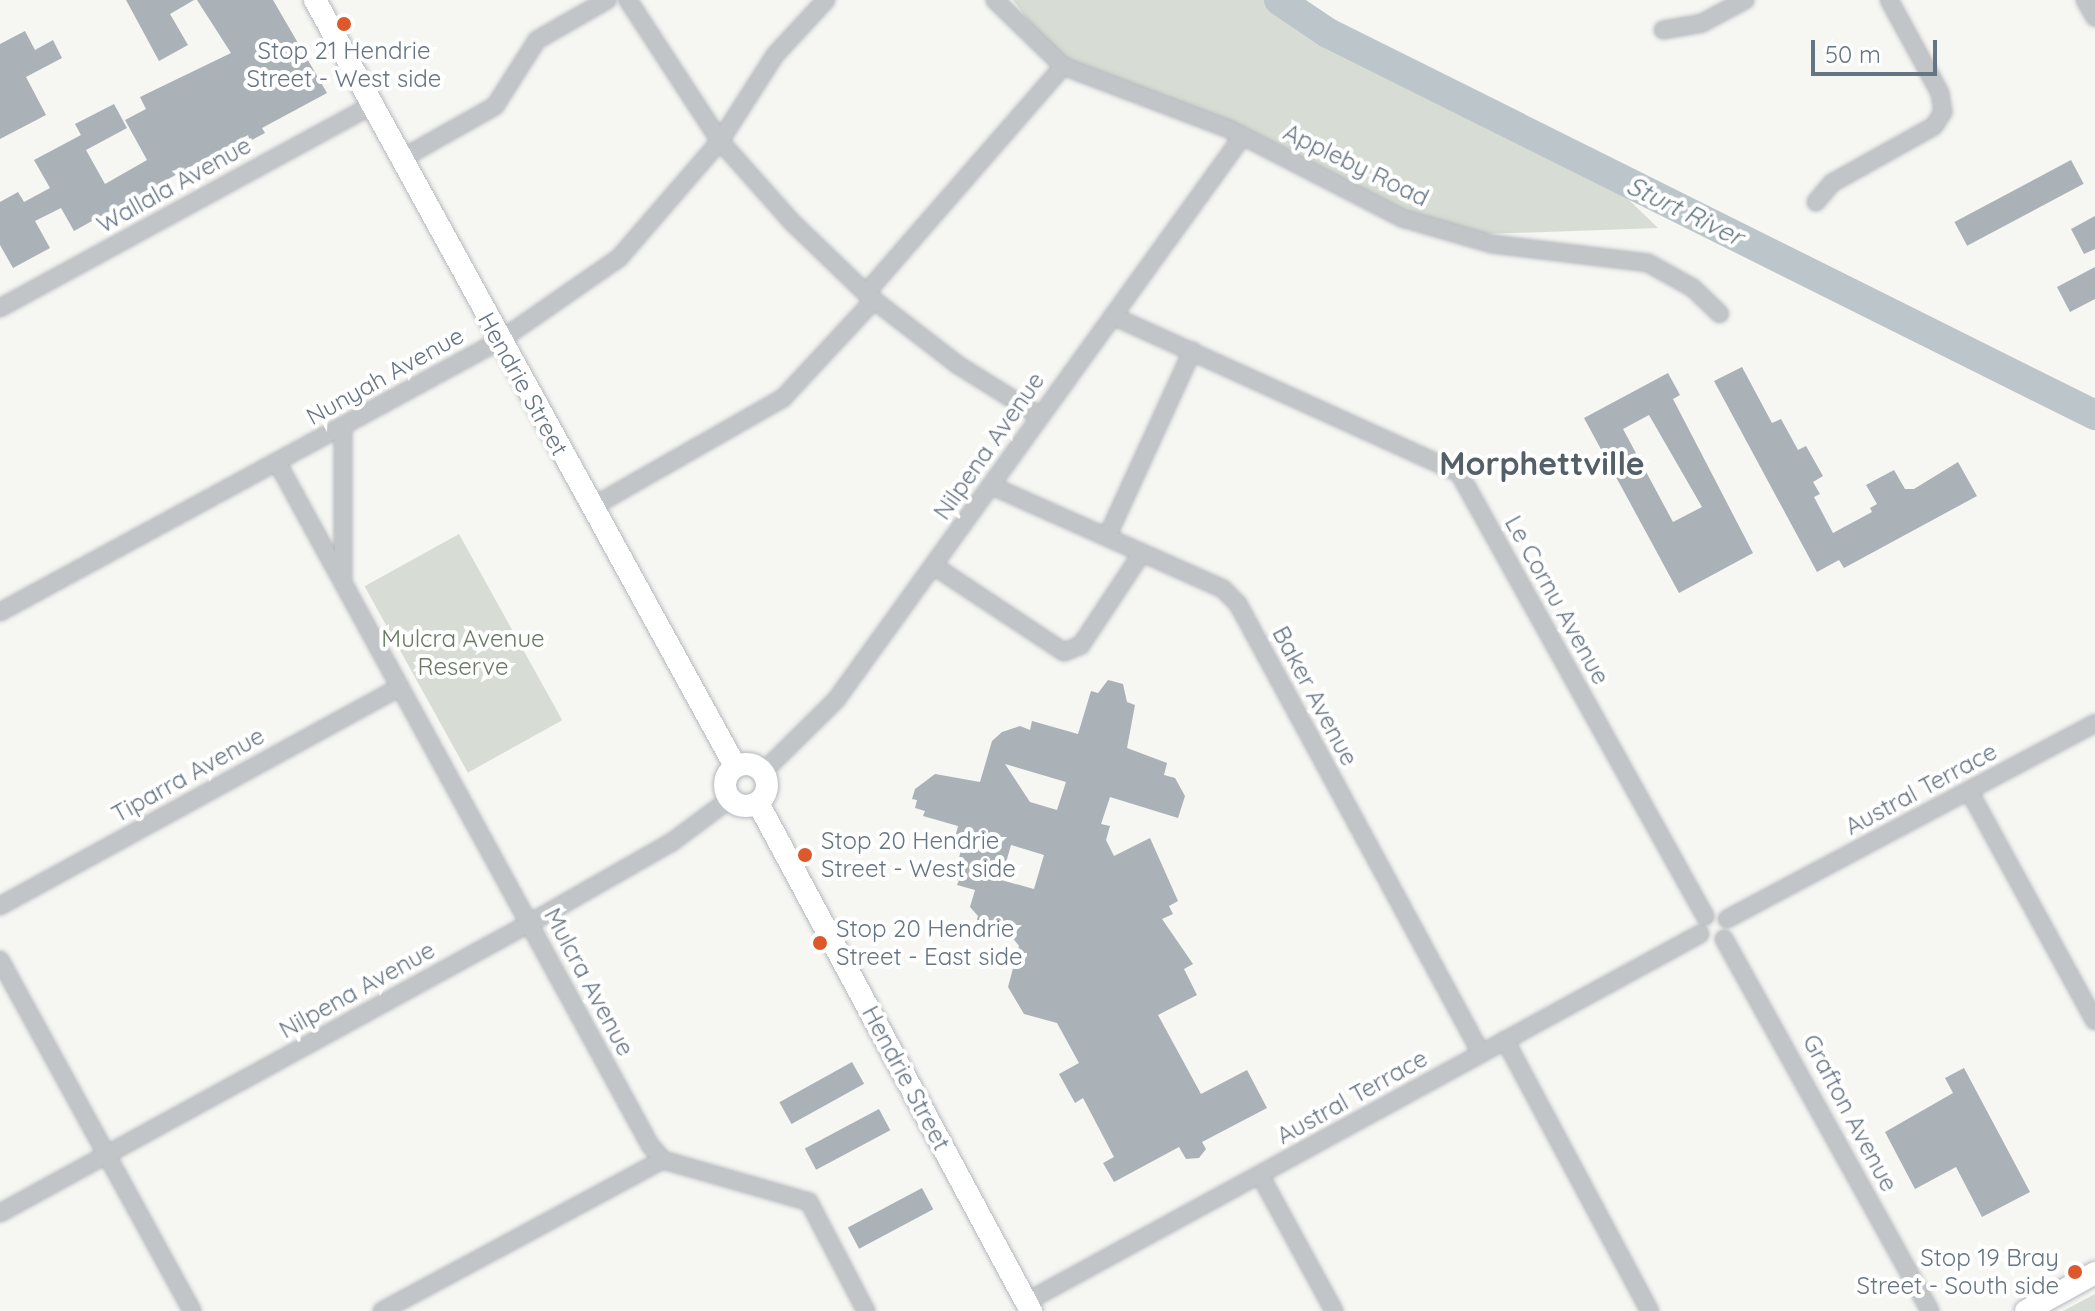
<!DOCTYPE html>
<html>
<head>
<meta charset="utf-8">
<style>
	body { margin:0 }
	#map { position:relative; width:2095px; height:1311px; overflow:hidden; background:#f6f6f3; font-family:Quicksand,sans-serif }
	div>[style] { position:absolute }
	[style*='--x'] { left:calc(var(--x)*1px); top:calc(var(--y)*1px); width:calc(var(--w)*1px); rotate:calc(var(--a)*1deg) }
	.green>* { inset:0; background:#d7ddd4; transform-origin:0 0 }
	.river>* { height:30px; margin:-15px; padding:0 15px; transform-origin:15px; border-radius:15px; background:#bbc5ca }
	.building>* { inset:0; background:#aab1b7; transform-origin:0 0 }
	.roads { filter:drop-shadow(0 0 2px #b4b8bd) drop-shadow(0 0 2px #b4b8bd) }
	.street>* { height:16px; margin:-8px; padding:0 8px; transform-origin:8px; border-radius:8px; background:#c1c5c8 }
	.secondary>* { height:22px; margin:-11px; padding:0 11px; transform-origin:11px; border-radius:11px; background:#fff }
	.secondary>.ring { margin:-11px; padding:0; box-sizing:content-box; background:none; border:22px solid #fff; border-radius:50% }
	.dots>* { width:22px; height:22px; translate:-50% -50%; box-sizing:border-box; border:4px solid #fff; border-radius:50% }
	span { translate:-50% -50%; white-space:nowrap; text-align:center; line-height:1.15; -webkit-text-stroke:8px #fff; paint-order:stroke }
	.poi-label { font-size:24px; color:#667583 }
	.left { translate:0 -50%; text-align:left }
	.right { translate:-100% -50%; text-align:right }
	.street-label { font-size:24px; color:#667583 }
	.park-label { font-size:24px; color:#687a64 }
	.water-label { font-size:26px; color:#62777f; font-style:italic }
	.district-label { font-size:32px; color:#545f68; font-weight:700 }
	.scale { position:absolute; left:1811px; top:40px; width:126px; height:36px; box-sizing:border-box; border:4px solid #667583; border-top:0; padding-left:10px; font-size:24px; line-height:28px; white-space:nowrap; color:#667583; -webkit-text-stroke:6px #fff; paint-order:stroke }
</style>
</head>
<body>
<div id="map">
	<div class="green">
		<div style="clip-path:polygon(1013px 0,1279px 0,1329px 33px,1598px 170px,1658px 228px,1458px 235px,1229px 129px,1063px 66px)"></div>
		<div style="left:459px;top:534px;width:213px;height:108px;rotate:61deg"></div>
		<div style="clip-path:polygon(2095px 1294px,2095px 1311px,2063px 1311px)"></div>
	</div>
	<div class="river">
		<div style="--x:1279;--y:0;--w:59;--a:34"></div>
		<div style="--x:1328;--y:33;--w:857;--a:26.48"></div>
	</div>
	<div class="building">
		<div style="clip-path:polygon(126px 0,194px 0,170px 14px,188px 45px,159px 61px)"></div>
		<div style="clip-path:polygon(197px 0,273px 0,327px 93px,262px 128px,265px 133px,250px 141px,248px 135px,74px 231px,61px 208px,35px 221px,50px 248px,13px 268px,0 245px,0 202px,18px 192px,24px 202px,50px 188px,34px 160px,81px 135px,75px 124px,114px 104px,127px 128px,86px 150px,105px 184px,147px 160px,125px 120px,146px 109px,140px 97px,231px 53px)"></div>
		<div style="clip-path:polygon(25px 31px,35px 50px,53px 40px,62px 58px,26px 77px,46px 115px,0 139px,0 44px)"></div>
		<div style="left:2071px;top:160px;width:27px;height:132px;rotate:62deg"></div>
		<div style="clip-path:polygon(2095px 216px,2095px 249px,2084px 254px,2071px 229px)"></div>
		<div style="clip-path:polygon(2095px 267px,2095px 299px,2070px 312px,2057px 287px)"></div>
		<div style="clip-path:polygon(1742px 367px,1772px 423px,1781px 419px,1798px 450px,1806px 446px,1823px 476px,1813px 482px,1820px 494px,1814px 497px,1833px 533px,1872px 512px,1870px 508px,1877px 504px,1866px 485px,1894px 470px,1905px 489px,1914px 489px,1958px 462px,1977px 496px,1844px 568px,1839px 560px,1817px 572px,1714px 381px)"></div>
		<div style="clip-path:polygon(evenodd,1668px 373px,1680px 395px,1673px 399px,1753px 553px,1679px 593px,1584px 418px,1668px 373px,1649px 415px,1702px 507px,1673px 522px,1623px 429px,1649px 415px)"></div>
		<div style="clip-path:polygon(evenodd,1108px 680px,1123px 684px,1127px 702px,1135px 705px,1127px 748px,1167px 763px,1164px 775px,1175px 778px,1185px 796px,1178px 818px,1110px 797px,1101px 824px,1110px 826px,1106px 840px,1114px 856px,1150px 838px,1178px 901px,1169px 906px,1173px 914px,1162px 919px,1193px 964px,1184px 969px,1197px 995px,1158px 1015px,1201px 1094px,1247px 1070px,1267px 1108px,1202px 1142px,1206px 1149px,1199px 1158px,1186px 1159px,1179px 1147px,1114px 1182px,1103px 1163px,1114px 1157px,1083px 1098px,1075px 1103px,1059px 1074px,1079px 1063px,1057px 1023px,1024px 1014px,1008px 987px,1019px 946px,1009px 933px,976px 923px,978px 916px,970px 907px,975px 890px,957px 885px,959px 880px,953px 878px,965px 837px,956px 834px,958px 826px,923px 816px,925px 811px,915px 808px,917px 800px,912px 799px,915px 789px,935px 774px,980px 782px,992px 741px,1002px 732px,1020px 726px,1030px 730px,1032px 721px,1078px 734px,1091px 691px,1098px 693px,1108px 680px,1005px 764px,1066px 782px,1057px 810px,1030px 802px,1005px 764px,1108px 680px,1011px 845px,1044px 855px,1034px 889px,1001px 880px,1011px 845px)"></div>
		<div style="left:852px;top:1062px;width:25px;height:83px;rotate:61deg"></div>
		<div style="clip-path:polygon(1964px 1068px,2030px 1192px,1982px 1217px,1956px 1167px,1915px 1189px,1885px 1132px,1953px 1093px,1945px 1078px)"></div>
		<div style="left:879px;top:1109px;width:24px;height:84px;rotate:62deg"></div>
		<div style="left:922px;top:1188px;width:24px;height:84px;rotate:62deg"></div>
	</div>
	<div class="roads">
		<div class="street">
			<div style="--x:628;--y:0;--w:168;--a:56.9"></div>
			<div style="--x:720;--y:141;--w:108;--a:48.4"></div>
			<div style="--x:792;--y:222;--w:108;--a:43.9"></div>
			<div style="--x:870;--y:297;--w:111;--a:37.7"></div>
			<div style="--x:958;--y:365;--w:94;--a:32"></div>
			<div style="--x:995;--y:0;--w:95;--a:44.1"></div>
			<div style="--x:1063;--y:66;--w:178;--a:20.8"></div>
			<div style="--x:1229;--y:129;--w:195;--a:27.2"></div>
			<div style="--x:1402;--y:218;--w:94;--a:16.1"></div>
			<div style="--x:1492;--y:244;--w:157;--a:6.9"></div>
			<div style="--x:1648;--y:263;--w:51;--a:29.1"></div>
			<div style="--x:1693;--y:288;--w:37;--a:44"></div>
			<div style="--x:2085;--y:0;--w:20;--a:60"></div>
			<div style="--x:1663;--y:30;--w:40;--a:-10"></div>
			<div style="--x:1702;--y:23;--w:49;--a:-28.1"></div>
			<div style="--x:401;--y:159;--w:108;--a:-29.4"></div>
			<div style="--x:495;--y:106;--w:78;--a:-57.5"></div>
			<div style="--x:537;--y:40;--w:81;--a:-29.7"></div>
			<div style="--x:1816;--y:202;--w:25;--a:-50"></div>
			<div style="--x:1832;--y:183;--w:117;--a:-29.2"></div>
			<div style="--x:1934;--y:126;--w:17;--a:-57"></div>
			<div style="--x:1943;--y:112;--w:19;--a:-99"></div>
			<div style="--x:1940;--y:93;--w:106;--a:-118.7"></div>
			<div style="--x:866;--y:293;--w:301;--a:-49"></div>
			<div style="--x:0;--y:308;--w:424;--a:-28.6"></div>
			<div style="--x:1113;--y:316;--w:380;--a:24.4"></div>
			<div style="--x:1459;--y:473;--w:507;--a:60.96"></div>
			<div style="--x:343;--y:426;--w:155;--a:90"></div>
			<div style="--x:277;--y:462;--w:778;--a:61.36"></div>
			<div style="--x:650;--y:1145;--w:20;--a:49"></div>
			<div style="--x:663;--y:1160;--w:152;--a:16"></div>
			<div style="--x:809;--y:1202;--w:123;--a:62.4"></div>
			<div style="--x:992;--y:486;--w:253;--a:24"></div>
			<div style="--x:1223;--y:589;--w:21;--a:45"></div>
			<div style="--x:1238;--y:604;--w:511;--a:61.58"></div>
			<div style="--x:592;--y:507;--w:220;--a:-29.7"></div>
			<div style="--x:783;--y:398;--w:134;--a:-47.1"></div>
			<div style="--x:1107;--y:537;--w:205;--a:-65.4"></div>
			<div style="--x:934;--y:566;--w:156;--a:33.5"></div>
			<div style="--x:1064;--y:652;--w:18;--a:-22"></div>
			<div style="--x:1081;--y:645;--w:110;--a:-56.5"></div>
			<div style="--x:0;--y:612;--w:568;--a:-28.51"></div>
			<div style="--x:499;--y:341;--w:146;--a:-34.7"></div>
			<div style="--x:619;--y:258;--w:155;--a:-49.2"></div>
			<div style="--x:720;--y:141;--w:102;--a:-57.4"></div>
			<div style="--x:775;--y:55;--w:75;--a:-47.2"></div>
			<div style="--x:763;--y:772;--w:103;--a:-44.6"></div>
			<div style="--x:836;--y:700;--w:694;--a:-54.2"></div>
			<div style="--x:1969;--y:791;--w:262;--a:61.3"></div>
			<div style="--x:0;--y:906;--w:456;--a:-28.7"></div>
			<div style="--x:1727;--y:919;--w:417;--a:-28"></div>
			<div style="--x:1724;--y:939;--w:425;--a:61"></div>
			<div style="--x:0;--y:960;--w:400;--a:61.3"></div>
			<div style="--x:1505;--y:1040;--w:307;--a:61.9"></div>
			<div style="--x:1260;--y:1175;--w:155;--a:61.4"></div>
			<div style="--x:0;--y:1213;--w:604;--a:-28.69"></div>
			<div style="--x:530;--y:923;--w:163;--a:-29.7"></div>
			<div style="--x:672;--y:842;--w:72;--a:-36.6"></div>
			<div style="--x:1026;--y:1302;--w:768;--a:-28.63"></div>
			<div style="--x:382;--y:1311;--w:319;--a:-28.3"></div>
		</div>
		<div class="secondary">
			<div style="--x:315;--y:0;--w:874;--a:61.26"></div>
			<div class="ring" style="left:725px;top:764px;width:20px;height:20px"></div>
			<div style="--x:758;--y:803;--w:577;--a:61.75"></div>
			<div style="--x:2026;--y:1311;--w:79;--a:-28.8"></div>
		</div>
	</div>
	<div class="dots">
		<div style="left:344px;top:24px;background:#dd582b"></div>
		<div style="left:805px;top:855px;background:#dd582b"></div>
		<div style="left:820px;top:943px;background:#dd582b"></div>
		<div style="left:2075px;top:1272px;background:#dd582b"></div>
	</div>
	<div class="poi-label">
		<span style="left:344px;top:65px">Stop 21 Hendrie<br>Street - West side</span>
		<span class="left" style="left:821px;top:855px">Stop 20 Hendrie<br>Street - West side</span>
		<span class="left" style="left:836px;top:943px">Stop 20 Hendrie<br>Street - East side</span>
		<span class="right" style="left:2059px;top:1272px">Stop 19 Bray<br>Street - South side</span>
	</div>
	<div class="street-label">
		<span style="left:1356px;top:165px;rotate:26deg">Appleby Road</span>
		<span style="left:174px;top:185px;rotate:-29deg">Wallala Avenue</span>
		<span style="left:385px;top:376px;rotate:-29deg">Nunyah Avenue</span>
		<span style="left:523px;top:384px;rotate:61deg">Hendrie Street</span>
		<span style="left:989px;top:446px;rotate:-55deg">Nilpena Avenue</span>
		<span style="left:1557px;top:600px;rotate:61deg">Le Cornu Avenue</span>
		<span style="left:1315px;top:696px;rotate:62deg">Baker Avenue</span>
		<span style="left:188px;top:775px;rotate:-29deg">Tiparra Avenue</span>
		<span style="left:1921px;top:789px;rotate:-28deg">Austral Terrace</span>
		<span style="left:589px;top:982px;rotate:62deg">Mulcra Avenue</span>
		<span style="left:357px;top:990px;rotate:-29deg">Nilpena Avenue</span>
		<span style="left:906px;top:1078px;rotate:62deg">Hendrie Street</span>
		<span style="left:1352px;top:1097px;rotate:-29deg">Austral Terrace</span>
		<span style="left:1850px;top:1113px;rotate:62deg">Grafton Avenue</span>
	</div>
	<div class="park-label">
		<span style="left:463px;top:653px">Mulcra Avenue<br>Reserve</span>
	</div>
	<div class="water-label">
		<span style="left:1685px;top:211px;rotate:26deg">Sturt River</span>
	</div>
	<div class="district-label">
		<span style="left:1542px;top:463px">Morphettville</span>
	</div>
	<div class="scale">50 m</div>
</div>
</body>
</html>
